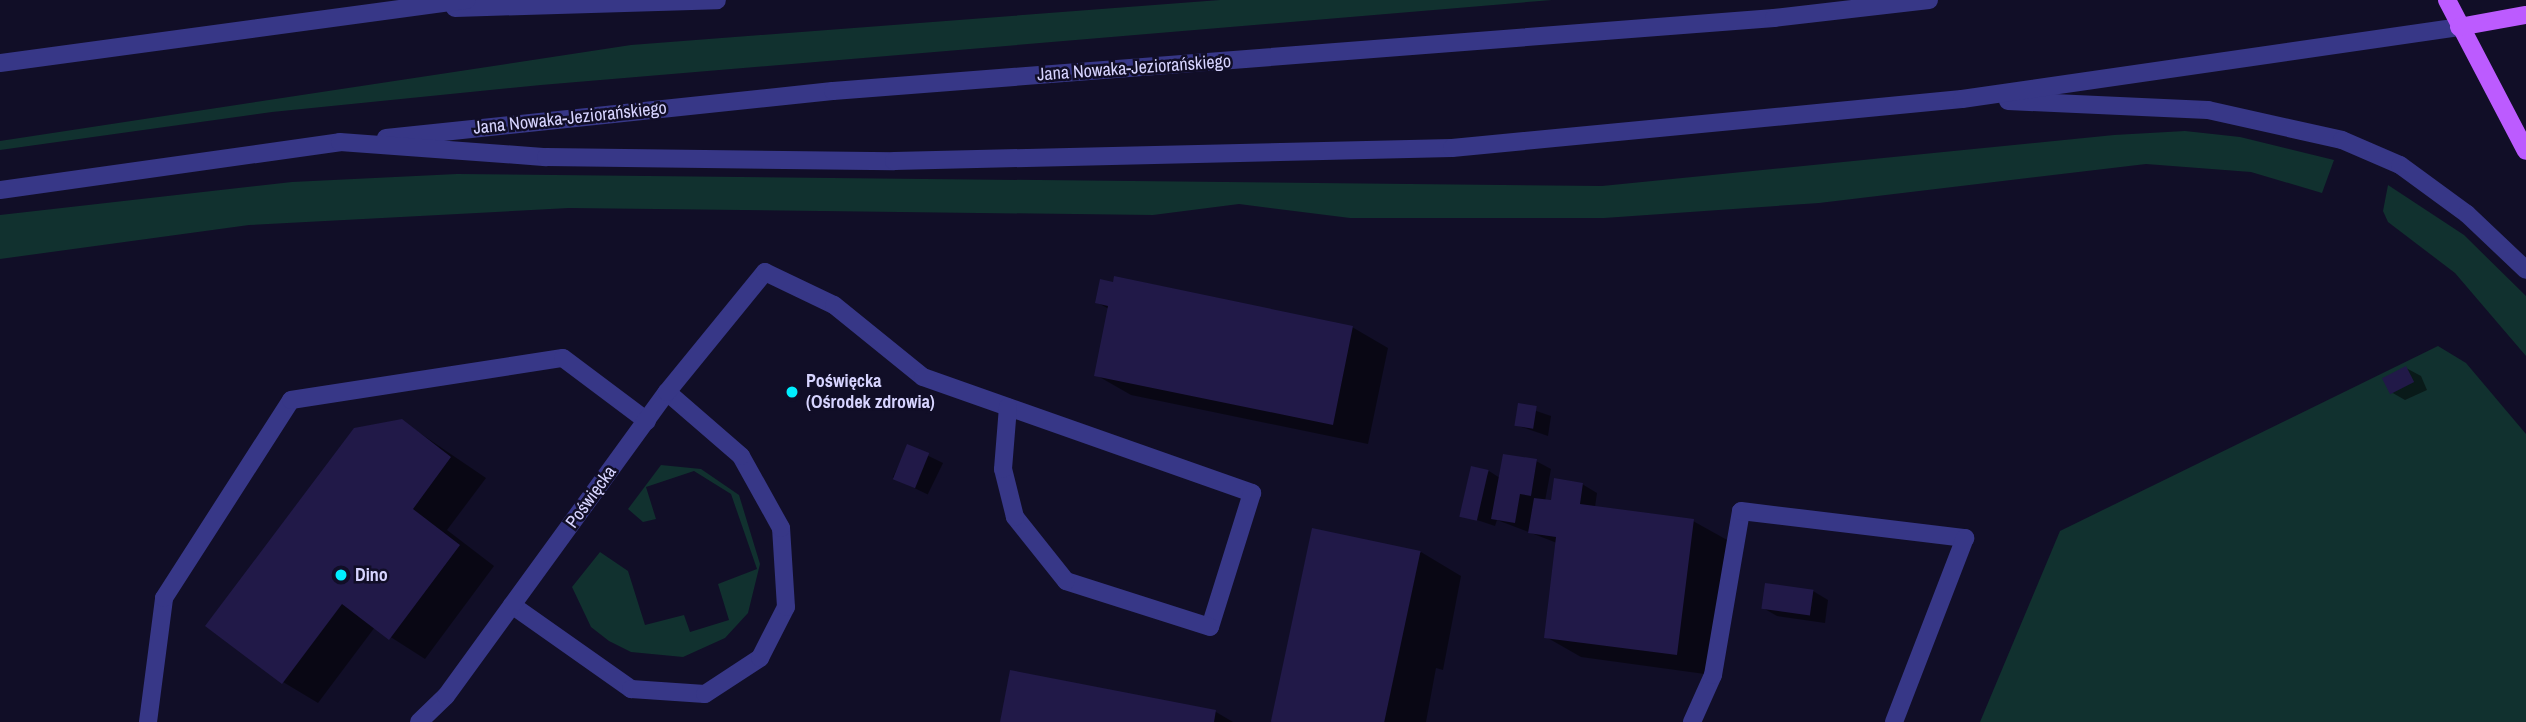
<!DOCTYPE html>
<html>
<head>
<meta charset="utf-8">
<style>
	body { margin:0 }
	#map { position:relative; width:2526px; height:722px; overflow:hidden; background:#110e27; font-family:"Archivo Narrow",sans-serif }
	div>[style] { position:absolute }
	[style*='--x'] { left:calc(var(--x)*1px); top:calc(var(--y)*1px); width:calc(var(--w)*1px); rotate:calc(var(--a)*1deg) }
	.green>* { inset:0; background:#11312f }
	.shadow>* { inset:0; background:#0007; transform-origin:0 0 }
	.building>* { inset:0; background:#211948; transform-origin:0 0 }
	.minor>* { height:18px; margin:-9px; padding:0 9px; transform-origin:9px; border-radius:9px; background:#373787 }
	.major>* { height:18px; margin:-9px; padding:0 9px; transform-origin:9px; border-radius:9px; background:#bc5bff }
	.dots>* { width:19px; height:19px; translate:-50% -50%; box-sizing:border-box; border:4px solid #110e27; border-radius:50% }
	span { translate:-50% -50%; white-space:nowrap; text-align:center; line-height:1.15; -webkit-text-stroke:5px #110e27; paint-order:stroke }
	.street-label { font-size:18px; color:#d7d4ff }
	.poi-label { font-size:18px; color:#d7d4ff; font-weight:700 }
	.left { translate:0 -50%; text-align:left }
</style>
</head>
<body>
<div id="map">
	<div class="green">
		<div style="clip-path:polygon(1220px 0,1552px 0,541px 85px,272px 112px,0 150px,0 141px,631px 45px)"></div>
		<div style="clip-path:polygon(2185px 131px,2240px 137px,2334px 160px,2322px 193px,2251px 172px,2146px 164px,1819px 203px,1604px 218px,1350px 218px,1239px 204px,1153px 215px,569px 208px,249px 225px,0 259px,0 215px,292px 182px,457px 174px,1602px 186px,2114px 135px)"></div>
		<div style="clip-path:polygon(2388px 185px,2464px 235px,2526px 296px,2526px 356px,2455px 273px,2388px 222px,2383px 211px)"></div>
		<div style="clip-path:polygon(2438px 346px,2466px 363px,2526px 434px,2526px 722px,1980px 722px,2060px 531px)"></div>
		<div style="clip-path:polygon(661px 465px,701px 469px,739px 495px,760px 564px,748px 613px,725px 638px,683px 657px,631px 652px,609px 641px,591px 627px,572px 587px,600px 552px,628px 571px,645px 625px,684px 615px,690px 632px,729px 620px,718px 584px,757px 569px,731px 494px,694px 471px,646px 487px,656px 519px,643px 522px,628px 509px)"></div>
	</div>
	<div class="shadow">
		<div style="clip-path:polygon(1096px 302px,1352px 327px,1388px 348px,1368px 444px,1131px 395px,1096px 375px,1109px 309px)"></div>
		<div style="clip-path:polygon(2406px 368px,2421px 376px,2427px 390px,2405px 400px,2391px 392px)"></div>
		<div style="clip-path:polygon(1519px 405px,1551px 416px,1548px 436px,1516px 425px)"></div>
		<div style="clip-path:polygon(402px 421px,486px 478px,447px 530px,494px 566px,425px 659px,375px 627px,318px 703px,283px 682px)"></div>
		<div style="left:908px;top:446px;width:39px;height:35px;rotate:26deg"></div>
		<div style="clip-path:polygon(1536px 461px,1551px 469px,1545px 501px,1553px 502px,1582px 484px,1597px 493px,1595px 507px,1693px 521px,1729px 541px,1712px 675px,1581px 657px,1546px 637px,1557px 543px,1497px 520px,1495px 526px,1465px 516px,1489px 471px,1500px 478px)"></div>
		<div style="clip-path:polygon(1421px 552px,1461px 576px,1443px 670px,1436px 668px,1426px 722px,1274px 722px)"></div>
		<div style="clip-path:polygon(1813px 591px,1828px 600px,1825px 623px,1777px 616px,1763px 608px)"></div>
		<div style="clip-path:polygon(1012px 672px,1216px 712px,1233px 722px,1002px 722px)"></div>
	</div>
	<div class="building">
		<div style="clip-path:polygon(1114px 276px,1353px 326px,1333px 425px,1094px 376px,1108px 306px,1095px 303px,1100px 279px,1113px 282px)"></div>
		<div style="left:2406px;top:366px;width:18px;height:27px;rotate:63deg"></div>
		<div style="left:1518px;top:403px;width:19px;height:23px;rotate:9deg"></div>
		<div style="clip-path:polygon(402px 419px,451px 457px,413px 509px,460px 545px,389px 640px,342px 604px,282px 684px,205px 626px,354px 428px)"></div>
		<div style="left:907px;top:444px;width:24px;height:38px;rotate:22deg"></div>
		<div style="clip-path:polygon(1503px 454px,1537px 459px,1531px 496px,1520px 494px,1515px 523px,1491px 519px)"></div>
		<div style="left:1471px;top:466px;width:18px;height:52px;rotate:13deg"></div>
		<div style="clip-path:polygon(1554px 478px,1583px 483px,1580px 504px,1694px 519px,1677px 655px,1544px 638px,1556px 537px,1528px 533px,1534px 498px,1551px 500px)"></div>
		<div style="left:1312px;top:528px;width:111px;height:198px;rotate:12deg"></div>
		<div style="left:1765px;top:583px;width:49px;height:26px;rotate:8deg"></div>
		<div style="clip-path:polygon(1010px 670px,1216px 710px,1214px 722px,1000px 722px)"></div>
	</div>
	<div class="minor">
		<div style="--x:455;--y:8;--w:262;--a:-1.7"></div>
		<div style="--x:0;--y:63;--w:471;--a:-7.7"></div>
		<div style="--x:2008;--y:101;--w:200;--a:2.6"></div>
		<div style="--x:2208;--y:110;--w:137;--a:12.6"></div>
		<div style="--x:2342;--y:140;--w:63;--a:23.3"></div>
		<div style="--x:2400;--y:165;--w:83;--a:36.2"></div>
		<div style="--x:2467;--y:214;--w:81;--a:43.5"></div>
		<div style="--x:386;--y:138;--w:449;--a:-6"></div>
		<div style="--x:833;--y:91;--w:944;--a:-4.44"></div>
		<div style="--x:1774;--y:18;--w:156;--a:-6.6"></div>
		<div style="--x:0;--y:190;--w:343;--a:-8"></div>
		<div style="--x:340;--y:142;--w:207;--a:4.2"></div>
		<div style="--x:546;--y:157;--w:348;--a:0.7"></div>
		<div style="--x:894;--y:161;--w:558;--a:-1.33"></div>
		<div style="--x:1452;--y:148;--w:512;--a:-5.49"></div>
		<div style="--x:1962;--y:99;--w:502;--a:-8.24"></div>
		<div style="--x:512;--y:605;--w:146;--a:35.2"></div>
		<div style="--x:631;--y:689;--w:74;--a:3.9"></div>
		<div style="--x:705;--y:694;--w:66;--a:-33.2"></div>
		<div style="--x:760;--y:658;--w:57;--a:-63"></div>
		<div style="--x:786;--y:607;--w:79;--a:-93.6"></div>
		<div style="--x:781;--y:528;--w:82;--a:-119.1"></div>
		<div style="--x:741;--y:456;--w:98;--a:-139.1"></div>
		<div style="--x:148;--y:722;--w:125;--a:-82.6"></div>
		<div style="--x:164;--y:598;--w:235;--a:-57.3"></div>
		<div style="--x:291;--y:400;--w:275;--a:-8.8"></div>
		<div style="--x:563;--y:358;--w:105;--a:36.9"></div>
		<div style="--x:419;--y:722;--w:37;--a:-44"></div>
		<div style="--x:446;--y:696;--w:376;--a:-54"></div>
		<div style="--x:667;--y:392;--w:155;--a:-50.8"></div>
		<div style="--x:765;--y:272;--w:76;--a:25.6"></div>
		<div style="--x:834;--y:305;--w:114;--a:39"></div>
		<div style="--x:923;--y:377;--w:349;--a:19.4"></div>
		<div style="--x:1252;--y:493;--w:140;--a:107.4"></div>
		<div style="--x:1210;--y:627;--w:151;--a:-162.3"></div>
		<div style="--x:1066;--y:581;--w:82;--a:-128.6"></div>
		<div style="--x:1015;--y:517;--w:49;--a:-104"></div>
		<div style="--x:1003;--y:469;--w:62;--a:-85.4"></div>
		<div style="--x:1692;--y:722;--w:51;--a:-65.9"></div>
		<div style="--x:1713;--y:675;--w:166;--a:-80.3"></div>
		<div style="--x:1741;--y:511;--w:226;--a:6.9"></div>
		<div style="--x:1965;--y:538;--w:197;--a:111.1"></div>
	</div>
	<div class="major">
		<div style="--x:2447;--y:0;--w:170;--a:62.4"></div>
		<div style="--x:2459;--y:27;--w:68;--a:-10.2"></div>
	</div>
	<div class="dots">
		<div style="left:792px;top:392px;background:#0ef"></div>
		<div style="left:341px;top:575px;background:#0ef"></div>
	</div>
	<div class="street-label">
		<span style="left:1134px;top:68px;rotate:-4deg">Jana Nowaka-Jeziorańskiego</span>
		<span style="left:570px;top:118px;rotate:-6deg">Jana Nowaka-Jeziorańskiego</span>
		<span style="left:591px;top:497px;rotate:-54deg">Poświęcka</span>
	</div>
	<div class="poi-label">
		<span class="left" style="left:806px;top:392px">Poświęcka<br>(Ośrodek zdrowia)</span>
		<span class="left" style="left:355px;top:575px">Dino</span>
	</div>
</div>
</body>
</html>
